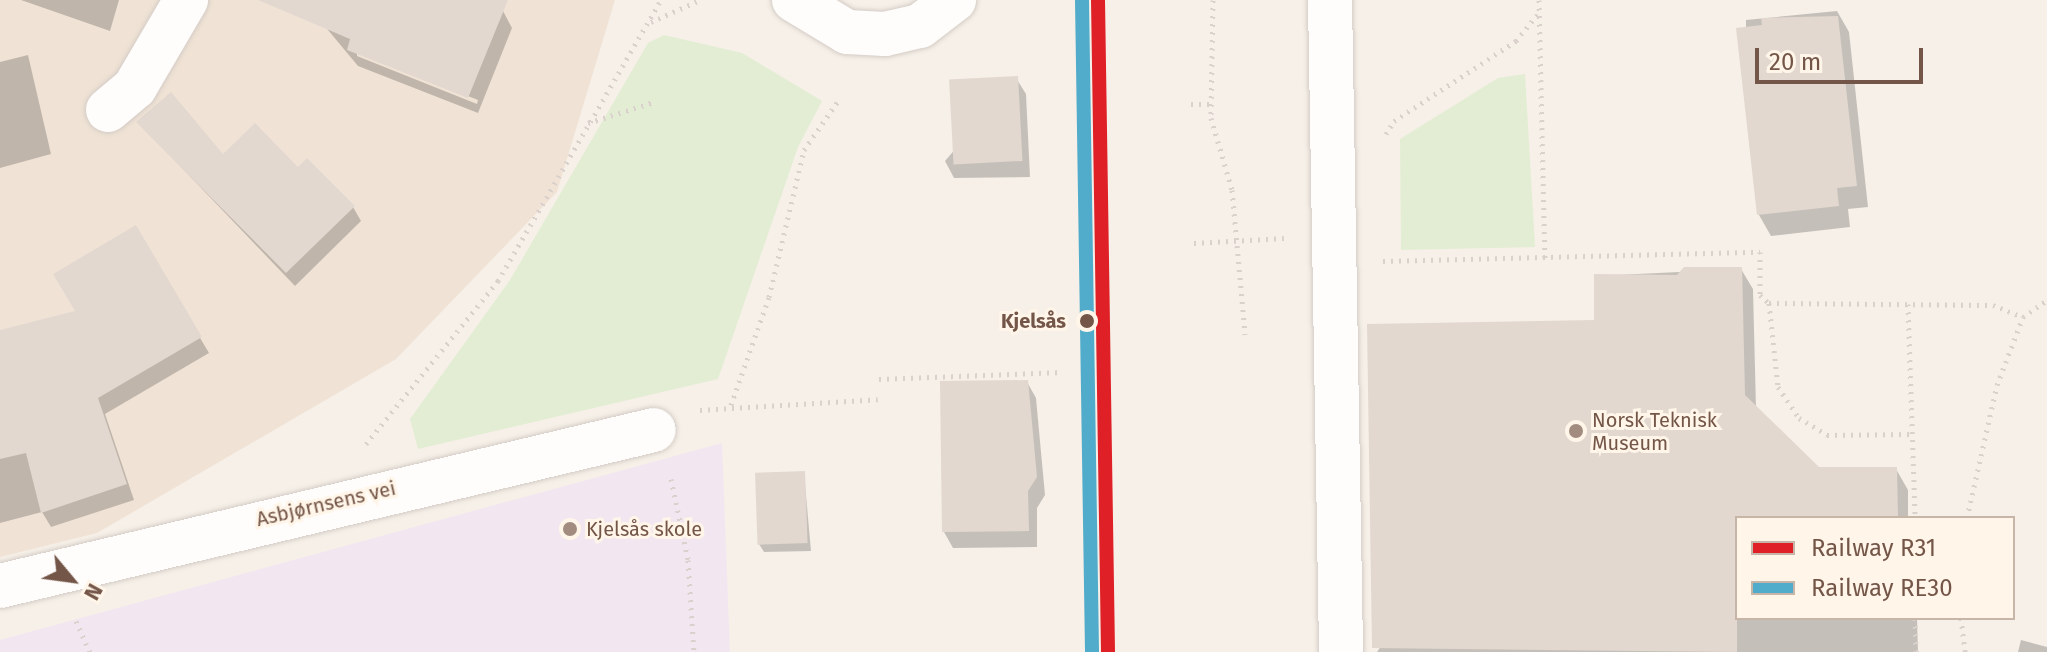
<!DOCTYPE html>
<html>
<head>
<meta charset="utf-8">
<style>
	body { margin:0 }
	#map { position:relative; width:2047px; height:652px; overflow:hidden; background:#f6f0e8; font-family:"Fira Sans",sans-serif }
	div>[style] { position:absolute }
	[style*='--x'] { left:calc(var(--x)*1px); top:calc(var(--y)*1px); width:calc(var(--w)*1px); rotate:calc(var(--a)*1deg) }
	.residential>* { inset:0; background:#f0e3d5 }
	.education>* { inset:0; background:#f2e7f1 }
	.green>* { inset:0; background:#e3edd3 }
	.shadow>* { inset:0; background:#0003 }
	.building>* { inset:0; background:#e2d8d0; transform-origin:0 0 }
	.path>* { height:5px; margin-top:-2.5px; transform-origin:0; background:repeating-linear-gradient(90deg,#dad0cc 0 2px,transparent 0 8px) }
	.roads { filter:drop-shadow(0 0 2px #d4ccc6) drop-shadow(0 0 2px #d4ccc6) }
	.minor>* { height:44px; margin:-22px; padding:0 22px; transform-origin:22px; border-radius:22px; background:#fefdfc }
	.rail-1>* { height:14px; margin:-7px; padding:0 7px; transform-origin:7px; border-radius:7px; background:#df2027 }
	.rail-2>* { height:14px; margin:-7px; padding:0 7px; transform-origin:7px; border-radius:7px; background:#50acca }
	.dots>* { width:22px; height:22px; translate:-50% -50%; box-sizing:border-box; border:4px solid #fff5e8; border-radius:50% }
	span { translate:-50% -50%; white-space:nowrap; text-align:center; line-height:1.15; -webkit-text-stroke:6px #fff5e8; paint-order:stroke }
	.stop-label { font-size:20px; color:#745648; font-weight:700 }
	.right { translate:-100% -50%; text-align:right }
	.poi-label { font-size:20px; color:#745648 }
	.left { translate:0 -50%; text-align:left }
	.street-label { font-size:20px; color:#745648 }
	.legend { position:absolute; left:1735px; top:516px; width:280px; height:104px; box-sizing:border-box; background:#fff5e8; border:2px solid #c7b5a8; margin:0; padding:10px 14px; list-style:none; font-size:24px; color:#745648 }
	.legend li { display:flex; align-items:center; gap:16px; height:40px }
	.legend b { width:40px; border:2px solid #c7b5a8 }
	.north { position:absolute; left:32px; top:540px; width:80px; height:80px; -webkit-text-stroke:6px #fff5e8; paint-order:stroke; rotate:119deg; font-size:22px; font-weight:700; line-height:32px; text-align:center; color:#745648 }
	.north::after { content:''; display:block; margin:auto; width:28px; height:36px; background:#745648; clip-path:polygon(50% 0,100% 100%,50% 72%,0 100%) }
	.scale { position:absolute; left:1755px; top:48px; width:168px; height:36px; box-sizing:border-box; border:4px solid #745648; border-top:0; padding-left:10px; font-size:24px; line-height:28px; white-space:nowrap; color:#745648; -webkit-text-stroke:6px #fff5e8; paint-order:stroke }
</style>
</head>
<body>
<div id="map">
	<div class="residential">
		<div style="clip-path:polygon(0 0,615px 0,557px 192px,396px 359px,97px 533px,0 557px)"></div>
	</div>
	<div class="education">
		<div style="clip-path:polygon(722px 443px,730px 652px,0 652px,0 640px)"></div>
	</div>
	<div class="green">
		<div style="clip-path:polygon(664px 35px,742px 53px,822px 101px,798px 147px,718px 379px,418px 449px,410px 419px,510px 280px,648px 43px)"></div>
		<div style="clip-path:polygon(1525px 74px,1535px 247px,1401px 250px,1400px 139px,1498px 78px)"></div>
	</div>
	<div class="shadow">
		<div style="clip-path:polygon(21px 0,119px 0,110px 31px)"></div>
		<div style="clip-path:polygon(evenodd,303px 0,475px 0,503px 11px,512px 28px,478px 113px,358px 66px,303px 0,357px 52px,478px 100px,477px 104px,357px 56px,357px 52px)"></div>
		<div style="clip-path:polygon(1837px 11px,1849px 32px,1868px 207px,1848px 209px,1850px 227px,1771px 236px,1759px 215px,1738px 29px,1746px 28px,1746px 20px)"></div>
		<div style="clip-path:polygon(28px 55px,51px 154px,0 168px,0 62px)"></div>
		<div style="clip-path:polygon(1016px 78px,1026px 94px,1030px 177px,954px 178px,945px 161px)"></div>
		<div style="clip-path:polygon(138px 122px,223px 157px,298px 170px,353px 207px,361px 221px,295px 286px)"></div>
		<div style="clip-path:polygon(135px 228px,209px 353px,105px 414px,134px 500px,51px 527px,42px 512px,0 523px,0 332px,78px 312px)"></div>
		<div style="clip-path:polygon(1741px 269px,1753px 289px,1756px 408px,1819px 469px,1896px 469px,1908px 490px,1908px 518px,1737px 518px,1737px 618px,1917px 618px,1918px 652px,1377px 652px,1596px 322px,1596px 276px)"></div>
		<div style="clip-path:polygon(1027px 382px,1036px 398px,1045px 495px,1037px 508px,1037px 547px,953px 548px,944px 532px)"></div>
		<div style="clip-path:polygon(804px 473px,811px 551px,764px 552px,759px 544px)"></div>
		<div style="clip-path:polygon(2021px 640px,2047px 647px,2047px 652px,2018px 652px)"></div>
	</div>
	<div class="building">
		<div style="clip-path:polygon(258px 0,508px 0,468px 98px,347px 50px,350px 39px)"></div>
		<div style="clip-path:polygon(1838px 16px,1857px 186px,1837px 188px,1839px 206px,1757px 215px,1736px 28px,1762px 25px,1761px 18px)"></div>
		<div style="left:1018px;top:76px;width:85px;height:69px;rotate:87deg"></div>
		<div style="clip-path:polygon(171px 92px,223px 154px,255px 123px,298px 167px,307px 158px,355px 206px,286px 273px,136px 122px)"></div>
		<div style="clip-path:polygon(136px 225px,202px 337px,98px 398px,127px 484px,41px 513px,26px 453px,0 459px,0 330px,75px 311px,53px 274px)"></div>
		<div style="clip-path:polygon(1684px 267px,1742px 267px,1745px 395px,1819px 467px,1897px 467px,1898px 518px,1737px 518px,1737px 652px,1372px 648px,1367px 324px,1594px 320px,1594px 274px,1677px 275px)"></div>
		<div style="clip-path:polygon(1028px 380px,1037px 477px,1028px 491px,1029px 531px,942px 532px,940px 381px)"></div>
		<div style="left:805px;top:471px;width:72px;height:50px;rotate:88deg"></div>
	</div>
	<div class="path">
		<div style="--x:1213;--y:0;--w:118;--a:91"></div>
		<div style="--x:1211;--y:118;--w:75;--a:73.7"></div>
		<div style="--x:1232;--y:190;--w:145;--a:84.8"></div>
		<div style="--x:1539;--y:0;--w:260;--a:88.7"></div>
		<div style="--x:651;--y:22;--w:54;--a:-24.2"></div>
		<div style="--x:1191;--y:104;--w:19;--a:0"></div>
		<div style="--x:588;--y:123;--w:72;--a:-17.7"></div>
		<div style="--x:1386;--y:134;--w:15;--a:-58"></div>
		<div style="--x:1394;--y:121;--w:146;--a:-33.3"></div>
		<div style="--x:1516;--y:41;--w:36;--a:-51"></div>
		<div style="--x:1194;--y:243;--w:90;--a:-3.2"></div>
		<div style="--x:1383;--y:261;--w:377;--a:-1.4"></div>
		<div style="--x:1760;--y:252;--w:43;--a:90"></div>
		<div style="--x:1760;--y:295;--w:12;--a:42"></div>
		<div style="--x:1769;--y:303;--w:224;--a:0.5"></div>
		<div style="--x:1993;--y:305;--w:32;--a:22"></div>
		<div style="--x:1769;--y:303;--w:84;--a:83.9"></div>
		<div style="--x:1778;--y:387;--w:37;--a:56"></div>
		<div style="--x:1799;--y:418;--w:33;--a:31"></div>
		<div style="--x:1827;--y:435;--w:86;--a:-0.7"></div>
		<div style="--x:1908;--y:304;--w:214;--a:88.1"></div>
		<div style="--x:879;--y:379;--w:184;--a:-2.2"></div>
		<div style="--x:731;--y:405;--w:114;--a:-70.6"></div>
		<div style="--x:769;--y:297;--w:151;--a:-76.6"></div>
		<div style="--x:804;--y:150;--w:63;--a:-55.3"></div>
		<div style="--x:700;--y:410;--w:178;--a:-3.5"></div>
		<div style="--x:366;--y:444;--w:210;--a:-51"></div>
		<div style="--x:498;--y:281;--w:325;--a:-59.9"></div>
		<div style="--x:671;--y:479;--w:83;--a:78.1"></div>
		<div style="--x:688;--y:560;--w:92;--a:86.3"></div>
		<div style="--x:1967;--y:518;--w:136;--a:-77.3"></div>
		<div style="--x:1997;--y:385;--w:73;--a:-69.1"></div>
		<div style="--x:2023;--y:317;--w:29;--a:-35"></div>
		<div style="--x:1915;--y:618;--w:34;--a:88"></div>
		<div style="--x:1961;--y:618;--w:34;--a:83"></div>
		<div style="--x:76;--y:621;--w:34;--a:66"></div>
	</div>
	<div class="roads">
		<div class="minor">
			<div style="--x:794;--y:0;--w:62;--a:31.1"></div>
			<div style="--x:847;--y:32;--w:38;--a:3"></div>
			<div style="--x:885;--y:34;--w:36;--a:-13"></div>
			<div style="--x:920;--y:26;--w:43;--a:-37.4"></div>
			<div style="--x:1330;--y:0;--w:652;--a:89.03"></div>
			<div style="--x:108;--y:110;--w:35;--a:-40"></div>
			<div style="--x:135;--y:87;--w:101;--a:-59.6"></div>
			<div style="--x:0;--y:586;--w:672;--a:-13.42"></div>
		</div>
	</div>
	<div class="rail-1">
		<div style="--x:1098;--y:0;--w:652;--a:89.12"></div>
	</div>
	<div class="rail-2">
		<div style="--x:1082;--y:0;--w:652;--a:89.12"></div>
	</div>
	<div class="dots">
		<div style="left:1087px;top:321px;background:#745648"></div>
		<div style="left:1576px;top:431px;background:#a28c80"></div>
		<div style="left:570px;top:529px;background:#a28c80"></div>
	</div>
	<div class="stop-label">
		<span class="right" style="left:1066px;top:321px">Kjelsås</span>
	</div>
	<div class="poi-label">
		<span class="left" style="left:1592px;top:432px">Norsk Teknisk<br>Museum</span>
		<span class="left" style="left:586px;top:529px">Kjelsås skole</span>
	</div>
	<div class="street-label">
		<span style="left:326px;top:504px;rotate:-13deg">Asbjørnsens vei</span>
	</div>
	<ul class="legend">
	<li><b style="height:10px;background:#df2027"></b>Railway R31</li>
	<li><b style="height:10px;background:#50acca"></b>Railway RE30</li>
	</ul>
	<div class="north">N</div>
	<div class="scale">20 m</div>
</div>
</body>
</html>
